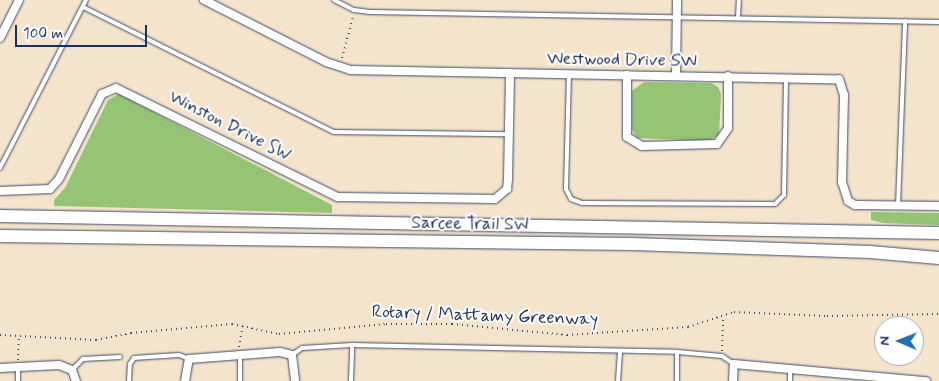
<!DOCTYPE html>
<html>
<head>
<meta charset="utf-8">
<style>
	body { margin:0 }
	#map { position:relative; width:939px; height:381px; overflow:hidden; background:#f4e4cb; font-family:Mynerve,sans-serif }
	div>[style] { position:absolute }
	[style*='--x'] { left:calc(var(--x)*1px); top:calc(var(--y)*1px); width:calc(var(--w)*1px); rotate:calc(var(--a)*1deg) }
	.green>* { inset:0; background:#94c474 }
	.path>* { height:2px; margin-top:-1px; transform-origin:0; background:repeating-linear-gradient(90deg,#3c4a6e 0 1px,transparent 0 5px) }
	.roads { filter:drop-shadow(0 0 1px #3c4a6e) drop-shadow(0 0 1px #3c4a6e) }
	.service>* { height:4px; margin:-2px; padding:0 2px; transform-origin:2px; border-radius:2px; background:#fff }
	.minor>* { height:8px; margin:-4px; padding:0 4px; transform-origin:4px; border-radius:4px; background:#fff }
	.trunk>* { height:12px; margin:-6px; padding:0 6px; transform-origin:6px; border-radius:6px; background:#fff }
	span { translate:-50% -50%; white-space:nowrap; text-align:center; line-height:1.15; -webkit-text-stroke:4px #fff; paint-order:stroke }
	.street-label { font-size:18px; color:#1b2f5e }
	.north { position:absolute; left:874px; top:316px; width:50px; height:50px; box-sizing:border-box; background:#fff; border:1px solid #a4acbf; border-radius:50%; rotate:271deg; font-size:14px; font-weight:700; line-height:20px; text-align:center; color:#1b2f5e }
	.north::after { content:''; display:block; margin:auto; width:18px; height:22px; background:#1f6fb2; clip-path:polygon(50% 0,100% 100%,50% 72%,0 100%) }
	.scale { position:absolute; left:15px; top:25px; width:132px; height:22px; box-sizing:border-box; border:2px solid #1b2f5e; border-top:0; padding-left:6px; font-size:15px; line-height:18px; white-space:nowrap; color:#1b2f5e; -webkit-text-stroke:4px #fff; paint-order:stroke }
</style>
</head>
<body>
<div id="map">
	<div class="green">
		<div style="clip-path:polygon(644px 82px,711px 83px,718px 87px,721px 94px,719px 135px,708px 141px,637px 138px,632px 129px,632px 91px)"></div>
		<div style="clip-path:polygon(119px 94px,332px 205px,332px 213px,54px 206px,54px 200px,65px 188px,108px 100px)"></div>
		<div style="clip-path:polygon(871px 212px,939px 213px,939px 225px,883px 223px,871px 220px)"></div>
	</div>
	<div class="path">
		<div style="--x:342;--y:58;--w:42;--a:-75"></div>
		<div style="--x:0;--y:335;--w:96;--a:3"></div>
		<div style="--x:96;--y:340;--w:36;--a:-11"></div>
		<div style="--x:131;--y:333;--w:101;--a:-5.1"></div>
		<div style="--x:232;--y:324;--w:48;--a:12"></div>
		<div style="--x:279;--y:334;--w:107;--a:-5.3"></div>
		<div style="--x:386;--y:324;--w:66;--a:0"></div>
		<div style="--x:452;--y:324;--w:116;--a:5.5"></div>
		<div style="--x:567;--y:335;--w:121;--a:-3.8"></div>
		<div style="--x:688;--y:327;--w:48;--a:-18.1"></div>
		<div style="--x:734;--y:312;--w:93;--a:2.5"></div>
		<div style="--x:827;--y:316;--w:112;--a:-1"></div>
		<div style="--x:239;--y:347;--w:22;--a:-80"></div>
		<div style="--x:722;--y:351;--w:35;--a:-88"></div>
		<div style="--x:18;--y:360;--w:23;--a:-88"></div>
	</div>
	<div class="roads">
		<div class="service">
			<div style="--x:334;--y:0;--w:22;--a:27"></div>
			<div style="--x:354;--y:10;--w:16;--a:7"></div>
			<div style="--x:370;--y:12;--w:569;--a:1.01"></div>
			<div style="--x:83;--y:7;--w:280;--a:26.5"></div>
			<div style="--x:334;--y:132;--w:174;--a:0.7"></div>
			<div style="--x:738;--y:17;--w:17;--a:-87"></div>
			<div style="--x:569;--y:74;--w:115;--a:91.5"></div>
			<div style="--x:566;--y:189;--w:11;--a:63"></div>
			<div style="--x:571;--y:199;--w:12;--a:20"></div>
			<div style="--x:582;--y:203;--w:193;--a:0.3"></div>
			<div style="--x:775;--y:204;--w:13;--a:-45"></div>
			<div style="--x:784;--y:195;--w:117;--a:-89"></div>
			<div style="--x:0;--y:168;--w:189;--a:-62.9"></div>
			<div style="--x:898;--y:206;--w:185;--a:-87.8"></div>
			<div style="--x:292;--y:355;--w:12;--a:-35"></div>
			<div style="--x:302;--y:348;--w:50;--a:-3.4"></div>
			<div style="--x:352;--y:345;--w:325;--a:1.2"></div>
			<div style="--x:677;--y:352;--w:45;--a:5.1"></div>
			<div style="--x:722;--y:356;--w:14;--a:34"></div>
			<div style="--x:240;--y:356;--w:25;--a:90"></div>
			<div style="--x:18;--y:367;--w:14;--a:90"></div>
			<div style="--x:72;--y:370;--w:16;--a:-45"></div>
			<div style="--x:83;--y:359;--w:37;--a:-3"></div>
			<div style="--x:129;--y:381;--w:17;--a:-87"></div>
			<div style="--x:130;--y:364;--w:7;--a:-56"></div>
			<div style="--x:134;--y:358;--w:45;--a:-3.8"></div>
			<div style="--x:179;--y:355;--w:11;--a:22"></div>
			<div style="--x:351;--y:381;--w:36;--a:-88"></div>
			<div style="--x:618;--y:381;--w:30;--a:-86"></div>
			<div style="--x:677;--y:381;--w:29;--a:-90"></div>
			<div style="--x:790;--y:381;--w:13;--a:-90"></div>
		</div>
		<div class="minor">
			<div style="--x:204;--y:0;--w:137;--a:26.9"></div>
			<div style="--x:326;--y:62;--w:25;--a:18"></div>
			<div style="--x:350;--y:70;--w:489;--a:1.1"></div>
			<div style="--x:839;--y:79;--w:17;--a:73"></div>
			<div style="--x:844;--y:95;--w:87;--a:91.3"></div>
			<div style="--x:842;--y:182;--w:20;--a:72"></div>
			<div style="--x:848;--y:201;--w:8;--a:30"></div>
			<div style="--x:855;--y:205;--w:84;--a:0.7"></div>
			<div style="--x:0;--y:38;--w:42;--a:-63.4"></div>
			<div style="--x:627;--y:75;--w:62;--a:90"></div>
			<div style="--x:627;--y:137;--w:17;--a:31"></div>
			<div style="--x:642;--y:146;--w:75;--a:-1.5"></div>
			<div style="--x:717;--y:144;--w:19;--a:-55"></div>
			<div style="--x:728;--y:128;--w:52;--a:-90"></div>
			<div style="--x:676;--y:75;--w:75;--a:-89.2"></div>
			<div style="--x:0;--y:191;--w:50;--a:-2.3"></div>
			<div style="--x:50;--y:189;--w:13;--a:-48"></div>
			<div style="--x:59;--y:179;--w:95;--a:-63.2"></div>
			<div style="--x:102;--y:94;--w:15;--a:-23"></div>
			<div style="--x:116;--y:88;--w:247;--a:26.2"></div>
			<div style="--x:338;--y:197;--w:157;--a:0.7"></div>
			<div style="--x:495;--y:199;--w:16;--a:-40"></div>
			<div style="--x:507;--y:189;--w:10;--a:-84"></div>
			<div style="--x:508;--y:179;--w:105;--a:-88.9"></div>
			<div style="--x:0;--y:368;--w:59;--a:-2.9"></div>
			<div style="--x:59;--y:365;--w:14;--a:21"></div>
			<div style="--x:72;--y:370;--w:12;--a:70"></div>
			<div style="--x:185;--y:381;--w:22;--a:-80"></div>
			<div style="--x:189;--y:359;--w:91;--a:-4.4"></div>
			<div style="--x:280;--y:352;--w:12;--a:14"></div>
			<div style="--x:292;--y:355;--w:26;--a:83"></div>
			<div style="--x:733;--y:381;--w:17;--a:-87"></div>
			<div style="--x:734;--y:364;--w:193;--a:5.1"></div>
		</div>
		<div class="trunk">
			<div style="--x:0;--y:216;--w:939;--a:1.04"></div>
			<div style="--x:0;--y:236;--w:632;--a:0.73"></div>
			<div style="--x:632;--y:244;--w:238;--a:1.9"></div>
			<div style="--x:870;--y:252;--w:69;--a:5"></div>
		</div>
	</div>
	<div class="street-label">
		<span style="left:622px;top:60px;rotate:1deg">Westwood Drive SW</span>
		<span style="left:230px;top:126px;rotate:27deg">Winston Drive SW</span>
		<span style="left:470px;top:224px;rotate:1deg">Sarcee Trail SW</span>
		<span style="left:485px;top:316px;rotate:2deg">Rotary / Mattamy Greenway</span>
	</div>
	<div class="north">N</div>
	<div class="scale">100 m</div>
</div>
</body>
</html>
